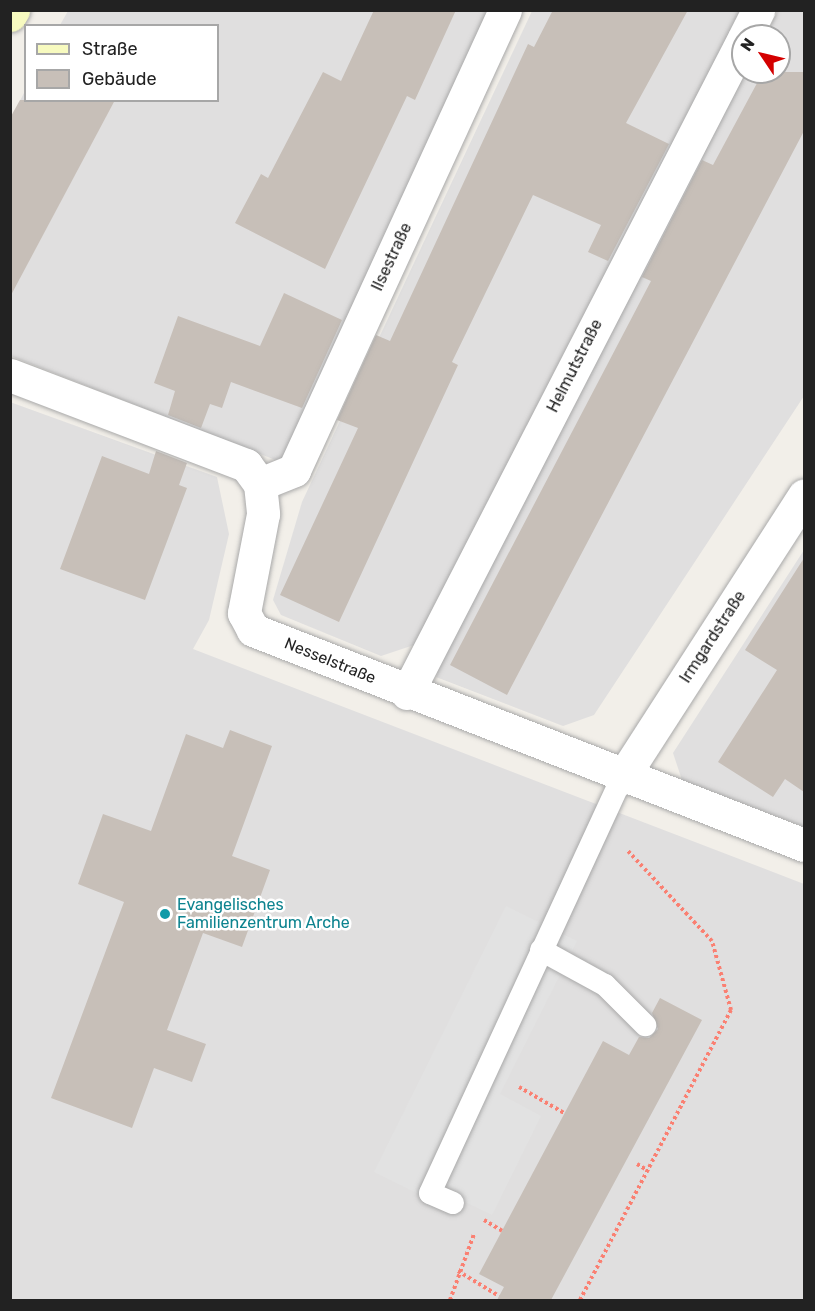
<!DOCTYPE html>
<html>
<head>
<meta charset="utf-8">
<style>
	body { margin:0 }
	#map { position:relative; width:815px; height:1311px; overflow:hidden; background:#f2efe9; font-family:Rubik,sans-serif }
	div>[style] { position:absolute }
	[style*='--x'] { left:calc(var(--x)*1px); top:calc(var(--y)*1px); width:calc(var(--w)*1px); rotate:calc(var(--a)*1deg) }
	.residential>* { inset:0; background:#e0dfdf }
	.parking>* { inset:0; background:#e2e2e2 }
	.building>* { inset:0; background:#c7bfb8 }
	.path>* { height:4px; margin-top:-2px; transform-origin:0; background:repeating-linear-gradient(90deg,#fa8072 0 3px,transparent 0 6px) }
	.roads { filter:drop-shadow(0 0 2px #a9a9a9) drop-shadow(0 0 2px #a9a9a9) }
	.lane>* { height:22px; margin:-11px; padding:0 11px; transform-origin:11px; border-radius:11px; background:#fff }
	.street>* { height:33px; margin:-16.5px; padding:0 16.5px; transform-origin:16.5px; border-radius:16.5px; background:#fff }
	.secondary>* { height:33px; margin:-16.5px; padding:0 16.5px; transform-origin:16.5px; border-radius:16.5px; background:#f7fabf }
	.dots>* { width:16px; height:16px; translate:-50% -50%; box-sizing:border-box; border:3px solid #fff; border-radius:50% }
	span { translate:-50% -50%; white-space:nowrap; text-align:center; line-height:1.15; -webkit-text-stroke:5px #fff; paint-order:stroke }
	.street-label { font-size:16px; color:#222 }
	.culture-label { font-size:16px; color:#0d838f }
	.left { translate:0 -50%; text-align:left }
	.frame { position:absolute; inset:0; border:12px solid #222; pointer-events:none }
	.legend { position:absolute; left:24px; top:24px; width:195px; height:78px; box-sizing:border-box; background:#fff; border:2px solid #a7a7a7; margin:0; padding:8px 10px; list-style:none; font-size:18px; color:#222 }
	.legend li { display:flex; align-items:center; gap:12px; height:30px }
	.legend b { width:30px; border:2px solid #a7a7a7 }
	.north { position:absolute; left:731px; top:24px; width:60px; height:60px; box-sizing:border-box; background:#fff; border:2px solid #a7a7a7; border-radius:50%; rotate:305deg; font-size:16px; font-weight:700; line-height:24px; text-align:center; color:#222 }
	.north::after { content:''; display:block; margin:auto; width:21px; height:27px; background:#d40000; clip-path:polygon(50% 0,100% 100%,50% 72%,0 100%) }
</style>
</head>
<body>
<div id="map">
	<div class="residential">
		<div style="clip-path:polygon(68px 11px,491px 11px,283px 463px,11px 356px,10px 120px,25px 91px,26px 100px,218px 100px,218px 26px,60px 25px)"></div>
		<div style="clip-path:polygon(532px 11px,744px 11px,414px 645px,381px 656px,281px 615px,273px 600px,302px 502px)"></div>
		<div style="clip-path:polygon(778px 11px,804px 11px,804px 396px,594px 715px,563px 726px,436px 677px,447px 641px,746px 72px,779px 72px,779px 36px,765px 36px)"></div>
		<div style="clip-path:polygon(10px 402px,217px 477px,229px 534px,209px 620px,193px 649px,804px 884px,804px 1300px,11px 1300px)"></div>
		<div style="clip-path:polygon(804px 550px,804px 827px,682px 780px,673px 753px)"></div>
	</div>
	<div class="parking">
		<div style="clip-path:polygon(506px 906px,577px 941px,500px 1094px,541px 1116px,492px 1215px,457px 1198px,451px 1210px,374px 1172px)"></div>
	</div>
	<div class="building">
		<div style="clip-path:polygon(374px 10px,456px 10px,415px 100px,407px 96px,325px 269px,235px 223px,261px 174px,268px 178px,323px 72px,341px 81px)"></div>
		<div style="clip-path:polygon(553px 10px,688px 10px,626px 123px,669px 144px,608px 261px,588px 252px,601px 225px,533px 195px,452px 362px,458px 365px,339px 622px,280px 595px,358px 428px,337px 420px,376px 335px,390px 341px,528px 44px,534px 47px)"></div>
		<div style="clip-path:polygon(763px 72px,804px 72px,804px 131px,507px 695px,450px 665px,651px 281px,642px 277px,702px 160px,713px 165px)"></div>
		<div style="clip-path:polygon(20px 100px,115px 100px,10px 297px,10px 118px)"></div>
		<div style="clip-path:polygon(284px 293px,342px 320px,302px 408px,231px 382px,222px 408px,210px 404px,201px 428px,168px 415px,175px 391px,154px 383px,178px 316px,260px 346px)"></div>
		<div style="clip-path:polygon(156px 451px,187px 463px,179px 485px,187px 488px,145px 600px,60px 569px,102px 456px,149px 474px)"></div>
		<div style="clip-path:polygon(804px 558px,804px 792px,785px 779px,773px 797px,718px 762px,777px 670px,745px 650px)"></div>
		<div style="clip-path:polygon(230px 730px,272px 746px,232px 856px,270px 870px,242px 947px,203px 933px,167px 1030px,206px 1044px,192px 1082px,154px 1068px,132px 1128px,51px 1098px,124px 902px,78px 884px,103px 814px,151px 831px,186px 734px,223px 748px)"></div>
		<div style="clip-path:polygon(660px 998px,702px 1020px,551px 1300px,497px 1300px,504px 1287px,479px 1274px,603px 1041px,629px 1055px,639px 1037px,649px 1038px,658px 1029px,652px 1013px)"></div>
	</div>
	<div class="path">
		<div style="--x:519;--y:1087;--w:52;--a:30"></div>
		<div style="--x:637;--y:1164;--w:12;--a:31"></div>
		<div style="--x:484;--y:1220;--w:21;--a:31"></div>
		<div style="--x:458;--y:1271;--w:48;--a:31.4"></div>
		<div style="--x:450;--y:1300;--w:70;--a:-70"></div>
		<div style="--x:580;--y:1300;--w:327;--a:-62.5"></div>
		<div style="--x:731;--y:1010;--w:72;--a:-105.4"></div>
		<div style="--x:712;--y:941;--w:123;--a:-133"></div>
	</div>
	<div class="roads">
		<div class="lane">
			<div style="--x:541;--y:950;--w:73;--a:28.7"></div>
			<div style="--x:605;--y:985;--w:57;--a:45"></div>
			<div style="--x:453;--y:1203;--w:25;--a:-157"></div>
			<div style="--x:430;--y:1193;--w:457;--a:-65.2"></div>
		</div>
		<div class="street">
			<div style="--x:745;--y:36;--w:29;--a:-63"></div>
			<div style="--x:10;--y:375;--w:253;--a:20.9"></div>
			<div style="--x:246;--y:465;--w:24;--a:54"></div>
			<div style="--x:260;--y:484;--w:30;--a:84"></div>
			<div style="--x:263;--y:514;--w:101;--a:100.9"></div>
			<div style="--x:244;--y:613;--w:19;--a:62"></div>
			<div style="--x:253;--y:630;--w:591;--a:21.32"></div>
			<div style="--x:260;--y:484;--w:37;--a:-22"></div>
			<div style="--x:294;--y:470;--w:506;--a:-65.36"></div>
			<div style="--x:407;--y:693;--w:734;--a:-62.77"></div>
			<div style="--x:622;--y:778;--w:336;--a:-57.2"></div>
		</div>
		<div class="secondary">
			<div style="--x:10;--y:15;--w:6;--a:-59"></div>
		</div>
	</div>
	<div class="dots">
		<div style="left:165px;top:914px;background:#0f9aa8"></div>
	</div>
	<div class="street-label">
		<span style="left:392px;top:257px;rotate:-65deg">Ilsestraße</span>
		<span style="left:575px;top:366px;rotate:-63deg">Helmutstraße</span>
		<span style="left:713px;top:637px;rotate:-57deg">Irmgardstraße</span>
		<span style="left:330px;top:661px;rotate:22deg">Nesselstraße</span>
	</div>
	<div class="culture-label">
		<span class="left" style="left:177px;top:914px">Evangelisches<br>Familienzentrum Arche</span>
	</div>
	<div class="frame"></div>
	<ul class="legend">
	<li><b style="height:8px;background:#f7fabf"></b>Straße</li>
	<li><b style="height:16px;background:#c7bfb8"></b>Gebäude</li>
	</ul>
	<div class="north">N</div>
</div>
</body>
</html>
